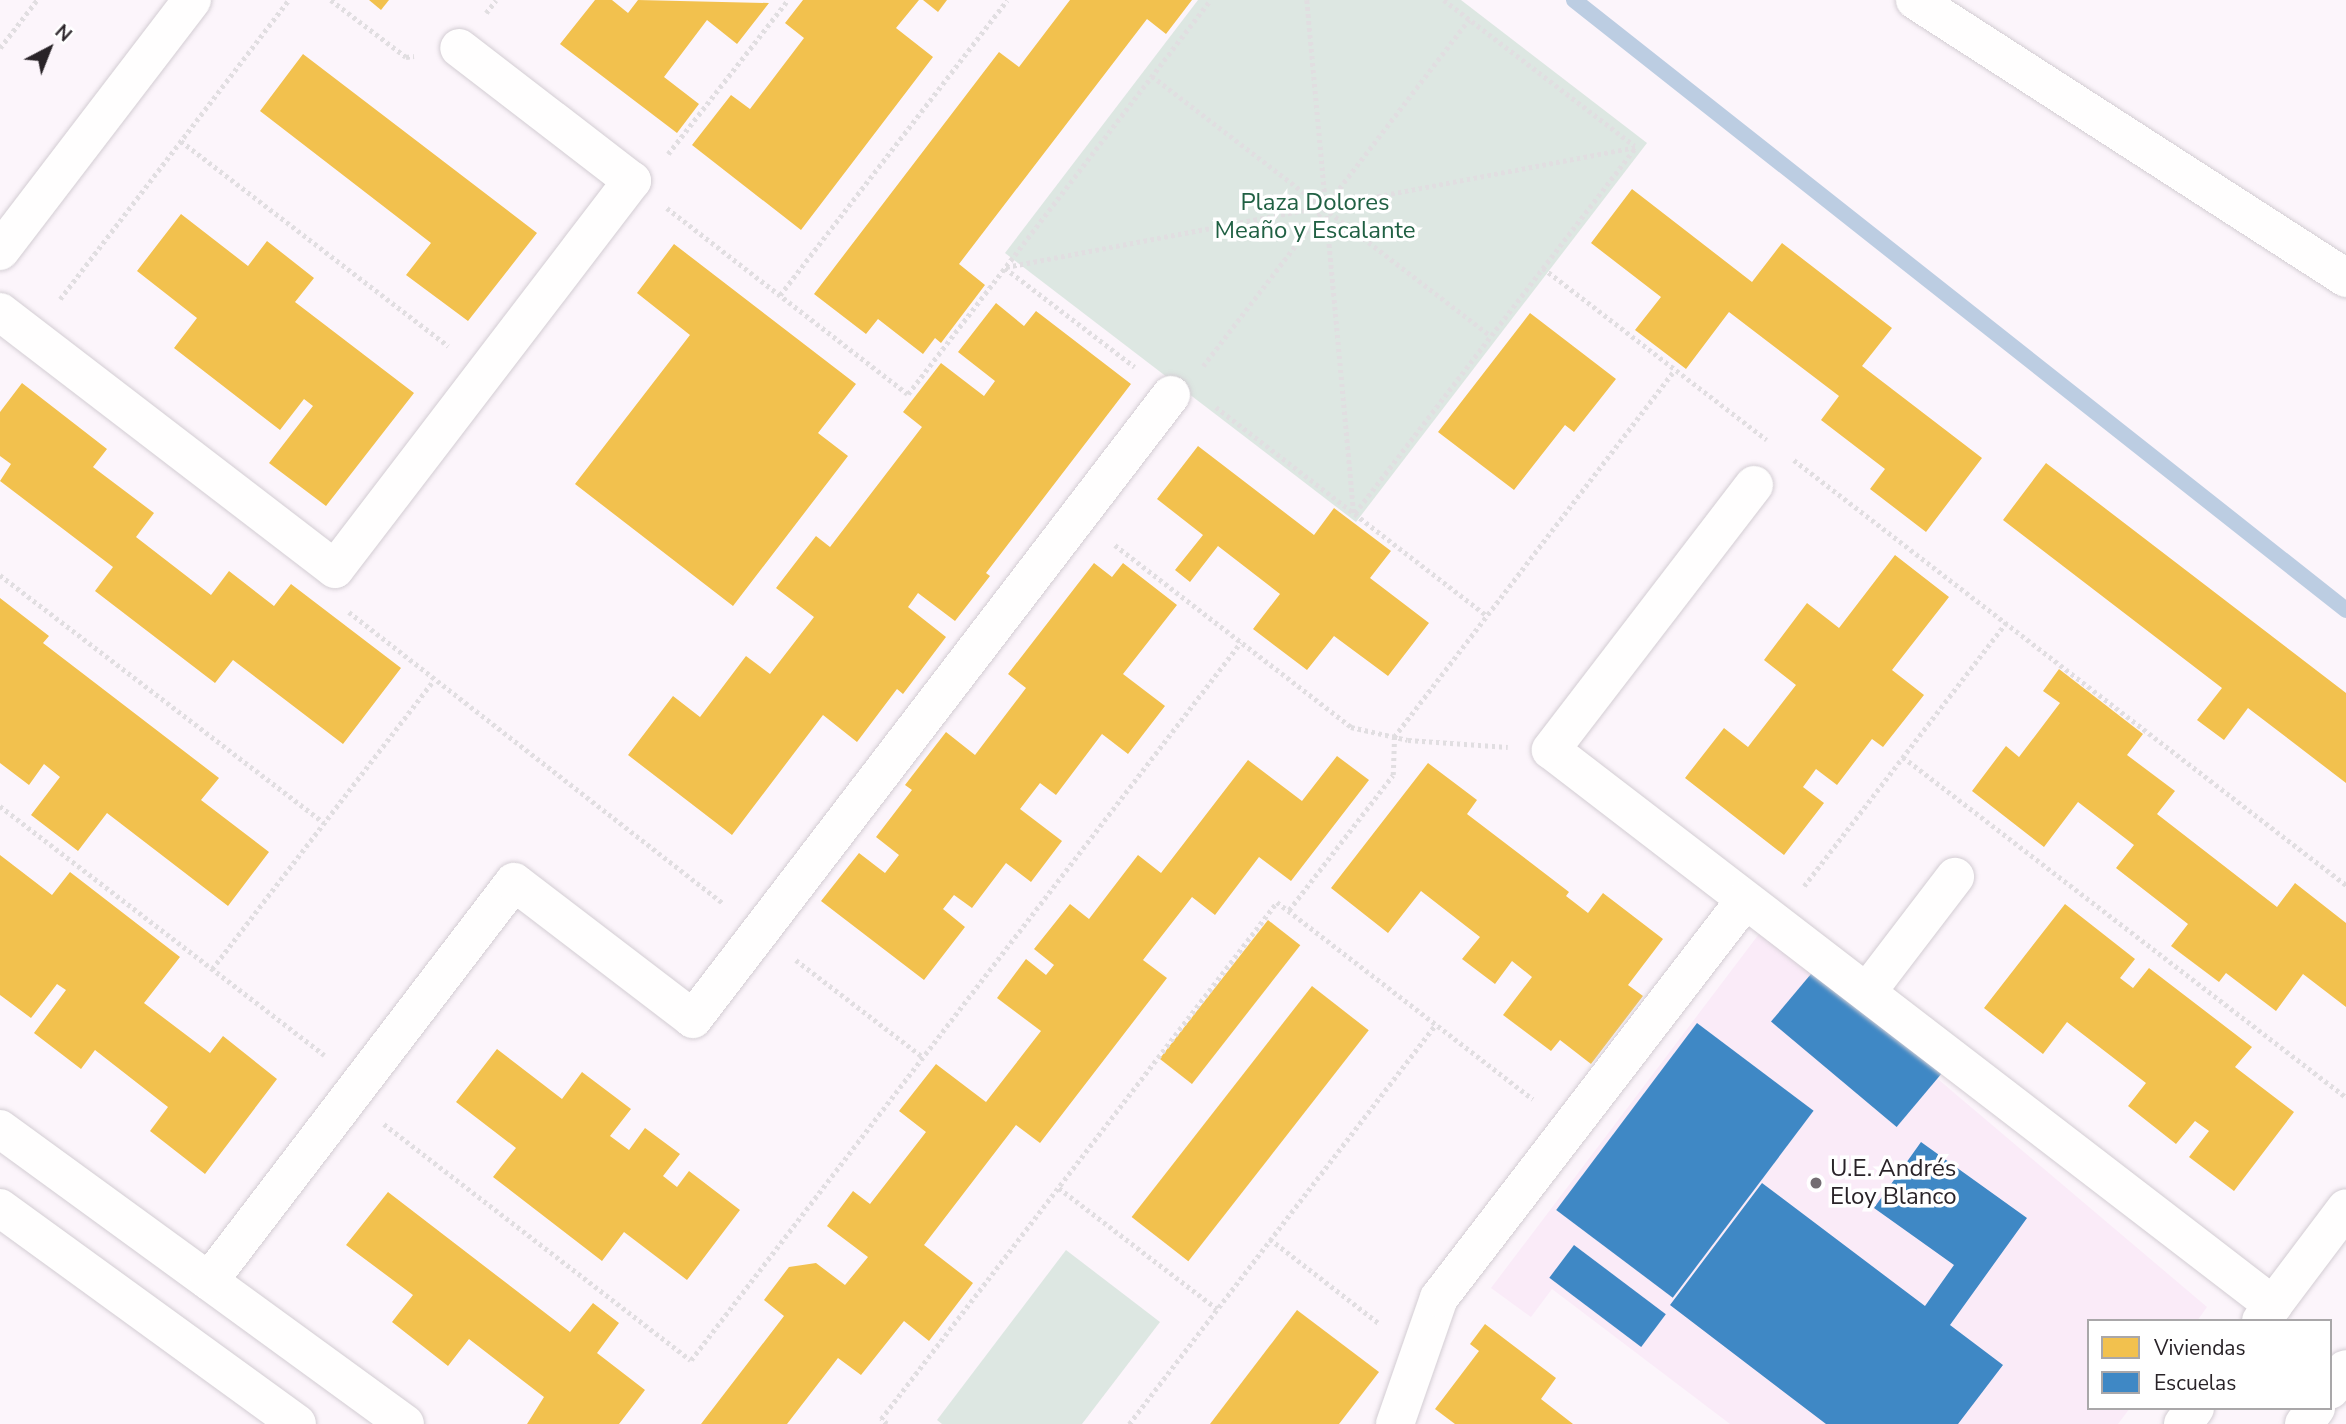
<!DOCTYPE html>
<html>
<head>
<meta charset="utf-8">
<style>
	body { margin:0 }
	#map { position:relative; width:2346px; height:1424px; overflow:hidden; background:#fcf5fb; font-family:"Nunito Sans",sans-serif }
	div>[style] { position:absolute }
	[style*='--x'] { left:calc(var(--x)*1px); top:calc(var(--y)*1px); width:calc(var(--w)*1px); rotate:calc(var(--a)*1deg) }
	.built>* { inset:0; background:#faebf8 }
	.green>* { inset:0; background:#dde7e2 }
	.homes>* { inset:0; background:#f2c14e; transform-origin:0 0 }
	.schools>* { inset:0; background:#3f88c5; transform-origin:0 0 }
	.stream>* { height:16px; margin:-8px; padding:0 8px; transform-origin:8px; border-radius:8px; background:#bccde2 }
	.path>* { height:4.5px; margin-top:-2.25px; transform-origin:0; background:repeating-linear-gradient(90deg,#e1dee1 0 3.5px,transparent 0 7px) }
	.roads { filter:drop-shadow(0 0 2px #d3cdd3) drop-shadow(0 0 2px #d3cdd3) }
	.minor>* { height:38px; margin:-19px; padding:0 19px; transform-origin:19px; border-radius:19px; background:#fffefe }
	.major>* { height:38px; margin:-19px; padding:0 19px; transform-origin:19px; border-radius:19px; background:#fffefe }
	.dots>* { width:19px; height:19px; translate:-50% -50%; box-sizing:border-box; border:4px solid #fff; border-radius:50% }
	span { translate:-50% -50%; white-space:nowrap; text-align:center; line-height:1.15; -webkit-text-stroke:7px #fff; paint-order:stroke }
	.park-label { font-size:24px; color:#206043 }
	.poi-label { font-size:24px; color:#292328 }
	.left { translate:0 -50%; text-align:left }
	.legend { position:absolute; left:2087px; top:1319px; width:245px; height:91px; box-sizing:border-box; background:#fff; border:2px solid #a9a7a9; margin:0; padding:9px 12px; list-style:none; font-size:21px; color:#292328 }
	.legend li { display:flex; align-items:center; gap:14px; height:35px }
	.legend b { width:35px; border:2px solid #a9a7a9 }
	.north { position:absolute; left:14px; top:14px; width:70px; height:70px; -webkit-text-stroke:5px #fff; paint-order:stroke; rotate:42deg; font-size:19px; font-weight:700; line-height:28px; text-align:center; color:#292328 }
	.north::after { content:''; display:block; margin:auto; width:24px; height:32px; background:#292328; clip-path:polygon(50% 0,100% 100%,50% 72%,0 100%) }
</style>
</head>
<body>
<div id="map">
	<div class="built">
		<div style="clip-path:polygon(1762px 930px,2207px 1307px,2197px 1321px,2089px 1321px,2089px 1408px,2130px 1408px,2118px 1424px,1730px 1424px,1552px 1289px,1531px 1317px,1491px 1288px)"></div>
	</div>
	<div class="green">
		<div style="clip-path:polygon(1198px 0,1461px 0,1647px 143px,1356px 522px,1005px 253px)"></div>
		<div style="clip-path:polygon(1066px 1250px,1160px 1322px,1082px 1424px,942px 1424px,937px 1420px)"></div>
	</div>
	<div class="homes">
		<div style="clip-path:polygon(369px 0,389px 0,381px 10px)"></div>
		<div style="clip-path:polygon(595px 0,612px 0,628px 13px,638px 0,769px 3px,737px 44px,707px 20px,664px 77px,699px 104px,677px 133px,560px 44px)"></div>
		<div style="clip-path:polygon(803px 0,919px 0,896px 28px,933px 57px,801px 230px,692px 145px,731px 95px,750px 109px,804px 38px,785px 23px)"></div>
		<div style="clip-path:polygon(923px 0,947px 0,938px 12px)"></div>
		<div style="clip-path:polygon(1070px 0,1192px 0,1166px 34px,1147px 19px,959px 264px,985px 285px,941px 343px,935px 338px,923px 354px,878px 319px,866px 334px,814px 294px,999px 52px,1019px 67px)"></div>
		<div style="clip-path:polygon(303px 54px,537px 233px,468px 321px,406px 275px,431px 243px,260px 111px)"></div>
		<div style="clip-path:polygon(1632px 189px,1752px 282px,1782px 243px,1892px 328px,1862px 366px,1982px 458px,1926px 532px,1870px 489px,1885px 469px,1821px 420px,1839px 396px,1729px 312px,1686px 369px,1635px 330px,1661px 297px,1591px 243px)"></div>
		<div style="clip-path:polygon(181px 214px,248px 266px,267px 241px,314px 278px,295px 302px,414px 393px,326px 506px,269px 463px,313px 406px,304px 399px,280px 430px,174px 348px,197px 318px,137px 271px)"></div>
		<div style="clip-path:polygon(674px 244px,856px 384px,818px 433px,848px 456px,733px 606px,575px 484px,690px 335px,637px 293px)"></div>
		<div style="clip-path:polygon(996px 303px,1024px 326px,1036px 311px,1131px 384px,986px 573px,990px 576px,955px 621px,918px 593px,908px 607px,946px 637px,903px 694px,897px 689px,857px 742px,823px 715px,732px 835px,628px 755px,673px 696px,700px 717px,746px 656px,770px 674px,814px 617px,776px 588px,816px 536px,830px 547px,922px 427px,903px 412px,941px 363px,984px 396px,995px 381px,958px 352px)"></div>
		<div style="clip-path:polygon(1530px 313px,1616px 379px,1574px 432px,1565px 425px,1514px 490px,1438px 432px)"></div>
		<div style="clip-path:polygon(22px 383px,107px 449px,93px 467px,154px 513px,136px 537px,211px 595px,229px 571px,274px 606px,291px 584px,401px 668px,343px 744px,233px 660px,215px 683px,95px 591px,113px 567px,0 481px,11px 464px,0 456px,0 412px)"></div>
		<div style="clip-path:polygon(1198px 446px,1314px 535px,1334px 508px,1391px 551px,1370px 578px,1429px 623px,1388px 676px,1334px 636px,1307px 670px,1253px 629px,1280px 594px,1218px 546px,1190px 582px,1175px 570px,1203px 535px,1157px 499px)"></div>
		<div style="clip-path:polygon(2046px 463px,2346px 693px,2346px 783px,2248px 708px,2224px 740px,2197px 720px,2222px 688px,2003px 520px)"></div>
		<div style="clip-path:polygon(1895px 555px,1949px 597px,1892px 670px,1924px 695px,1883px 747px,1872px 739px,1837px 785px,1816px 769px,1803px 787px,1824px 803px,1784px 855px,1685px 778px,1724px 728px,1748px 747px,1796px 685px,1764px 660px,1807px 603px,1839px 628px)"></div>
		<div style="clip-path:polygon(1094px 563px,1112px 577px,1123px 563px,1177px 605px,1123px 674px,1165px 706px,1128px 754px,1102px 734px,1056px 795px,1040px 783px,1020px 809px,1062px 841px,1031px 882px,1006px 863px,972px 908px,954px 895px,943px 909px,965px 927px,924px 980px,821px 901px,859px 853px,885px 873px,899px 855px,876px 837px,912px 790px,905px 785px,946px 732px,975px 755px,1026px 688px,1008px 674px)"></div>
		<div style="clip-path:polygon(0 598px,49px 636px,43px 643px,219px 778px,201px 800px,269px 852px,228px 906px,107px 813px,78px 851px,31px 815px,60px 777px,44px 764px,29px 785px,0 763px)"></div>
		<div style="clip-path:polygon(2059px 669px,2143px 734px,2127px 755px,2175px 791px,2157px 814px,2277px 907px,2295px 883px,2346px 923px,2346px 1007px,2303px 974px,2276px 1011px,2226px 973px,2219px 982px,2171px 946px,2188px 924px,2116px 868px,2134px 845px,2078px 802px,2044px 847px,1972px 791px,2006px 746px,2019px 757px,2060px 703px,2043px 691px)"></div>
		<div style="clip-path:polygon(1337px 756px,1369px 780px,1291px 881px,1259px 857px,1215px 915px,1192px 897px,1143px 960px,1167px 978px,1040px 1143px,1016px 1125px,924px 1245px,973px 1283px,929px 1341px,904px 1321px,861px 1375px,838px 1358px,787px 1424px,701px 1424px,784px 1316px,764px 1300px,789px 1267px,816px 1263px,845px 1285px,868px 1257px,827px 1226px,853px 1191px,870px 1204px,926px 1132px,899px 1111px,936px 1064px,986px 1102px,1041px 1031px,997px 998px,1026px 959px,1046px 975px,1054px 965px,1034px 949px,1070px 904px,1089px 919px,1138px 855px,1161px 873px,1248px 760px,1302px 801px)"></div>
		<div style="clip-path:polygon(1428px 763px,1477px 800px,1467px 814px,1569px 892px,1566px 896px,1588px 913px,1603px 893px,1663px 939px,1628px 985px,1643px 996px,1591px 1064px,1560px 1040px,1551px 1051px,1503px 1015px,1532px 977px,1512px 961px,1495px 984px,1462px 959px,1480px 937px,1421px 891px,1388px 933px,1331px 888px)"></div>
		<div style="clip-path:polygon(0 855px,52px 895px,70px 872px,180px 957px,144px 1003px,210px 1053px,223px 1036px,277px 1079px,205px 1174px,150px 1131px,168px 1107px,95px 1050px,81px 1069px,34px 1033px,66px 990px,57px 984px,31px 1018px,0 995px)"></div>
		<div style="clip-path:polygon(2065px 904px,2135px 959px,2120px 978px,2133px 988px,2149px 968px,2252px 1047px,2235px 1067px,2294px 1112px,2234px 1191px,2189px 1157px,2209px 1131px,2195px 1121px,2176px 1144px,2128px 1106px,2146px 1083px,2067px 1022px,2043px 1054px,1984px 1008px)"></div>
		<div style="left:1268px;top:920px;width:41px;height:176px;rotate:38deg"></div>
		<div style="left:1312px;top:986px;width:72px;height:293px;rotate:38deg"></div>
		<div style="clip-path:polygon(497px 1049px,562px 1099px,582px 1072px,631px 1109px,610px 1136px,629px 1150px,645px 1128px,680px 1154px,663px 1176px,677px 1187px,689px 1171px,740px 1210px,687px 1280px,624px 1232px,602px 1261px,493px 1177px,516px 1148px,456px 1102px)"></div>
		<div style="clip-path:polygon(388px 1192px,570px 1332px,593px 1303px,619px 1323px,597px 1353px,645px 1390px,619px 1424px,527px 1424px,544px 1397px,469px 1339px,448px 1366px,392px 1322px,413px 1295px,346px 1245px)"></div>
		<div style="clip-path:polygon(1297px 1310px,1379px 1372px,1339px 1424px,1210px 1424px)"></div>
		<div style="clip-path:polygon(1485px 1324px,1556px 1378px,1541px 1399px,1573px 1424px,1455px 1424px,1435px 1409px,1479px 1351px,1470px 1344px)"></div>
	</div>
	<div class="schools">
		<div style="left:1816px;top:968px;width:164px;height:70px;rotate:40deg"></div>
		<div style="left:1697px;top:1023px;width:146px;height:234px;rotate:37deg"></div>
		<div style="clip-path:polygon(1921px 1142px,2027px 1218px,1950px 1325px,2003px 1365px,1958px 1424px,1826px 1424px,1670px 1305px,1762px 1183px,1925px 1306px,1954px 1265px,1874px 1208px)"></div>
		<div style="left:1574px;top:1245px;width:115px;height:41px;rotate:37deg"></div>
	</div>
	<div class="stream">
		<div style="--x:1574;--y:0;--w:984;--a:38.31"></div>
	</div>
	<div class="path">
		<div style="--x:331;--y:0;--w:94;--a:37.2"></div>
		<div style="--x:406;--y:57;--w:8;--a:-7"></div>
		<div style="--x:1307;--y:0;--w:516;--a:84.78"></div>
		<div style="--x:1444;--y:0;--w:240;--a:37.4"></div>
		<div style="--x:486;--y:13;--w:16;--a:-52"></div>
		<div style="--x:0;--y:48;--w:61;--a:-52.4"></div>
		<div style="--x:1152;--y:76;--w:427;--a:37.5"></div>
		<div style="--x:181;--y:141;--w:337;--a:37.5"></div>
		<div style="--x:668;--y:154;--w:195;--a:-52.1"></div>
		<div style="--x:667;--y:208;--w:304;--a:37.7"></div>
		<div style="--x:908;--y:394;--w:496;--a:-52.5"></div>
		<div style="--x:1006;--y:267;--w:641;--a:-10.78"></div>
		<div style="--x:1005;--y:268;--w:163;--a:37.3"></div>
		<div style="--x:1543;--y:268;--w:282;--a:37.5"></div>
		<div style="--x:780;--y:295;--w:372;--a:-52.4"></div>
		<div style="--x:60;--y:299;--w:377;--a:-52.6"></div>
		<div style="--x:1203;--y:366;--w:437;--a:-52.5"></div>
		<div style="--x:1216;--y:407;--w:342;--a:37.6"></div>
		<div style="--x:1794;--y:460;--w:697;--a:37.59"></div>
		<div style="--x:1355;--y:513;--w:460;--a:-52.5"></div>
		<div style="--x:1115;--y:545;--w:298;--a:37.6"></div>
		<div style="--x:1351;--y:727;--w:58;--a:12.8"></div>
		<div style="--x:1408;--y:740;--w:100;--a:4"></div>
		<div style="--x:0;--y:575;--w:408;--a:37.4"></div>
		<div style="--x:349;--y:612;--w:474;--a:37.9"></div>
		<div style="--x:1903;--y:757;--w:558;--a:37.51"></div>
		<div style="--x:0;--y:806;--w:409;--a:37.5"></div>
		<div style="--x:1804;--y:886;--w:332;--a:-52.5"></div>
		<div style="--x:1289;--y:910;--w:170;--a:-52.4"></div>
		<div style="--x:1393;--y:775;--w:38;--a:-88"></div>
		<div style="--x:1394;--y:737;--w:462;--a:-52.6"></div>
		<div style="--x:796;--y:960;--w:160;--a:37.4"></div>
		<div style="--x:212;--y:969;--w:363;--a:-52.5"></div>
		<div style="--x:384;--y:1124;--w:387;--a:37.6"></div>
		<div style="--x:691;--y:1360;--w:904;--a:-52.55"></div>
		<div style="--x:1059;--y:1188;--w:199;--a:37.4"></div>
		<div style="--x:1270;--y:1239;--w:139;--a:37.7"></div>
		<div style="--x:887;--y:1424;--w:8;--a:-140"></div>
		<div style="--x:881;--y:1419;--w:651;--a:-52.55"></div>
		<div style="--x:1277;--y:902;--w:323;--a:37.6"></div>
		<div style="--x:1129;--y:1424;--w:504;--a:-52.49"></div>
	</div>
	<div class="roads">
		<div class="minor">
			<div style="--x:1915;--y:0;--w:513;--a:32.82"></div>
			<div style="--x:0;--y:251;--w:316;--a:-52.6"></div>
			<div style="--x:0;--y:312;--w:422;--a:37.5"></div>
			<div style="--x:335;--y:569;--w:489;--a:-52.6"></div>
			<div style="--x:632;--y:181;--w:218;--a:-142.4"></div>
			<div style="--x:1754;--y:485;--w:334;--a:127.5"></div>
			<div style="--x:1551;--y:750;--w:911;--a:37.55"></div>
			<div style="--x:1867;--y:992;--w:145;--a:-52.6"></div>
			<div style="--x:0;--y:1129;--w:501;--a:36.07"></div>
			<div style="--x:0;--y:1208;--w:367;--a:36"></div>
			<div style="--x:209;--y:1281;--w:502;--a:-52.61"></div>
			<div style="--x:514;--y:882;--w:225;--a:37.4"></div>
			<div style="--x:693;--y:1019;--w:786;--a:-52.55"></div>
			<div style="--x:1395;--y:1424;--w:133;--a:-70.8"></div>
			<div style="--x:1439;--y:1298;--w:502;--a:-52.45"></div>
		</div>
		<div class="major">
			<div style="--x:2261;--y:1321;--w:141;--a:-53"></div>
			<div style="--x:2330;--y:1390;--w:26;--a:-53"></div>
			<div style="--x:2183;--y:1424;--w:20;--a:-53"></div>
			<div style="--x:2304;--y:1424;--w:20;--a:-53"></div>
		</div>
	</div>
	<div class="dots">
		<div style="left:1816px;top:1183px;background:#736c72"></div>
	</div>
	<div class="park-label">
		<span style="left:1315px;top:217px">Plaza Dolores<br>Meaño y Escalante</span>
	</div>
	<div class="poi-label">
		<span class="left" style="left:1830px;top:1183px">U.E. Andrés<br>Eloy Blanco</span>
	</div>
	<ul class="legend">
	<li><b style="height:19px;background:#f2c14e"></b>Viviendas</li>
	<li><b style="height:19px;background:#3f88c5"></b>Escuelas</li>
	</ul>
	<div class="north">N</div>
</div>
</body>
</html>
